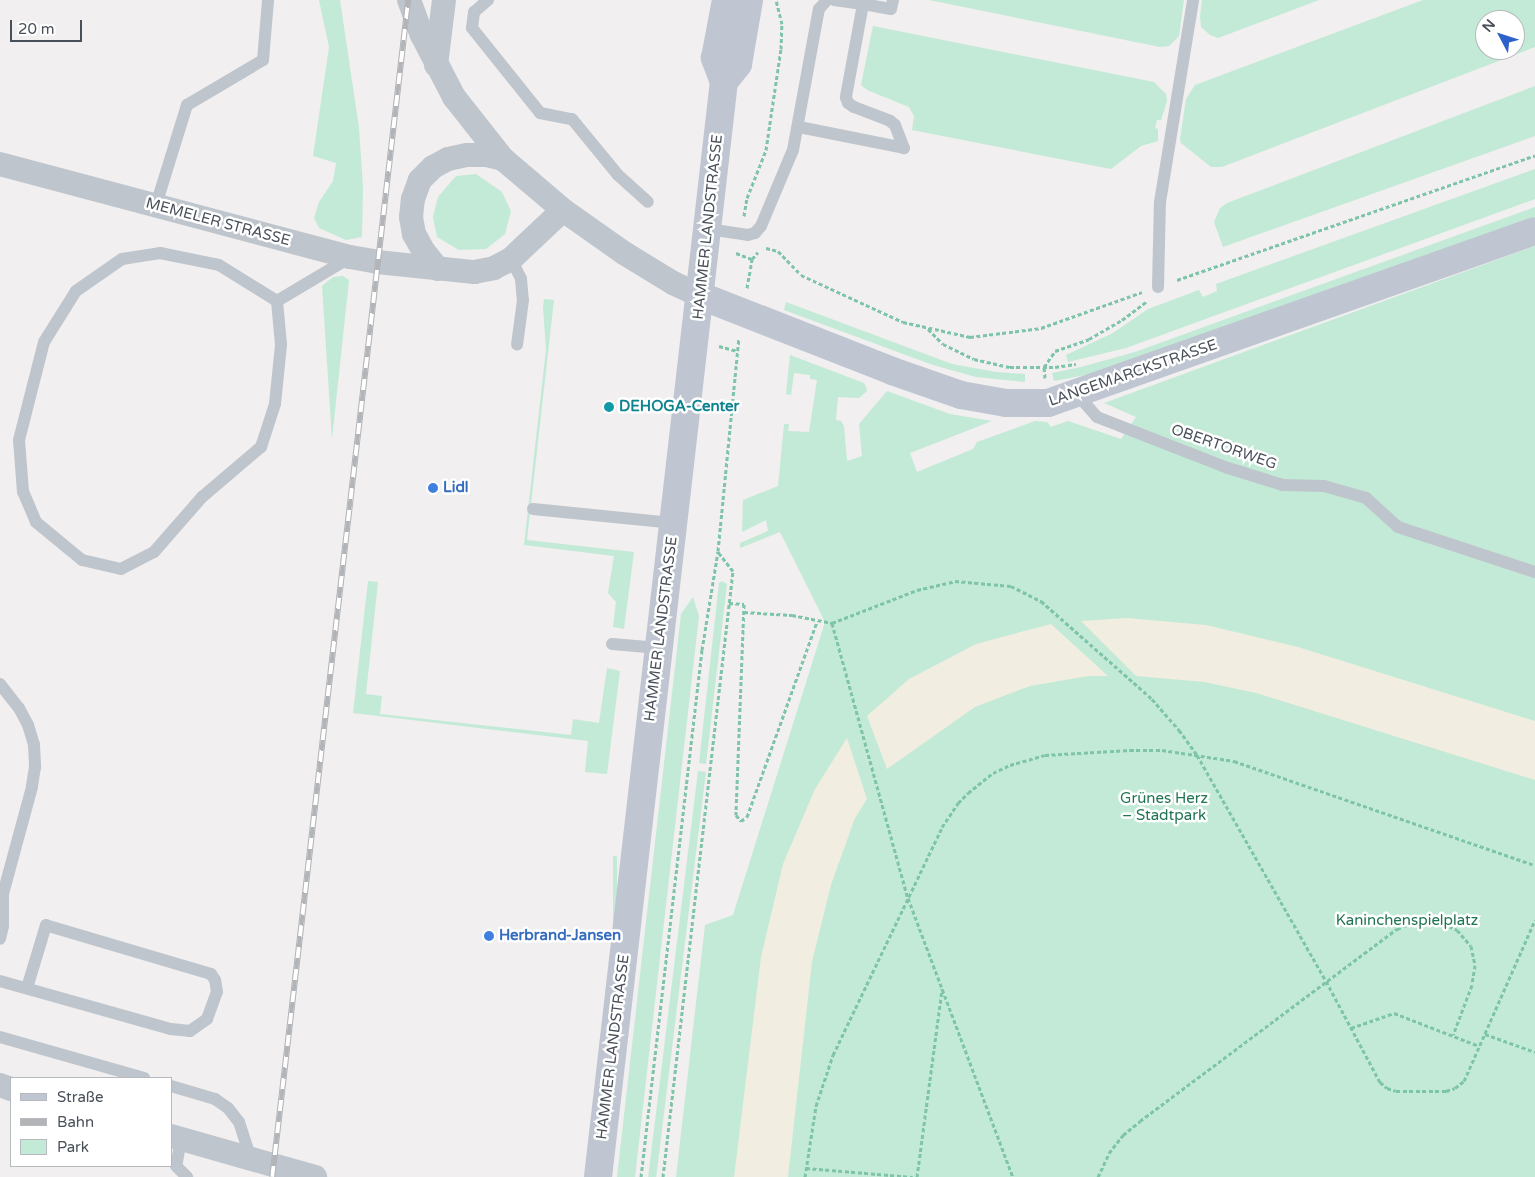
<!DOCTYPE html>
<html>
<head>
<meta charset="utf-8">
<style>
	body { margin:0 }
	#map { position:relative; width:1535px; height:1177px; overflow:hidden; background:#f1efef; font-family:"Varela Round",sans-serif }
	div>[style] { position:absolute }
	[style*='--x'] { left:calc(var(--x)*1px); top:calc(var(--y)*1px); width:calc(var(--w)*1px); rotate:calc(var(--a)*1deg) }
	.green>* { inset:0; background:#c2ead6; transform-origin:0 0 }
	.sand>* { inset:0; background:#f1ede1 }
	.path>* { height:3px; margin-top:-1.5px; transform-origin:0; background:repeating-linear-gradient(90deg,#7ec4a9 0 4px,transparent 0 6.5px) }
	.lane>* { height:12px; margin:-6px; padding:0 6px; transform-origin:6px; border-radius:6px; background:#bfc5cc }
	.street>* { height:24px; margin:-12px; padding:0 12px; transform-origin:12px; border-radius:12px; background:#bfc5cc }
	.secondary>* { height:28px; margin:-14px; padding:0 14px; transform-origin:14px; border-radius:14px; background:#bfc5d1 }
	.rail>* { height:5.5px; margin-top:-2.75px; transform-origin:0; background:repeating-linear-gradient(90deg,#fff 0 11px,#b2b4b8 0 22px); box-sizing:border-box; border-block:1px solid #b2b4b8 }
	.dots>* { width:14px; height:14px; translate:-50% -50%; box-sizing:border-box; border:2px solid #fff; border-radius:50% }
	span { translate:-50% -50%; white-space:nowrap; text-align:center; line-height:1.15; -webkit-text-stroke:5px #fff; paint-order:stroke }
	.street-label { font-size:15px; color:#49505a }
	.culture-label { font-size:15px; color:#0d838f; font-weight:700 }
	.left { translate:0 -50%; text-align:left }
	.shop-label { font-size:15px; color:#366cbe; font-weight:700 }
	.park-label { font-size:15px; color:#217453 }
	.legend { position:absolute; left:10px; top:1077px; width:162px; height:90px; box-sizing:border-box; background:#fff; border:1px solid #b6b9bd; margin:0; padding:6px 9px; list-style:none; font-size:15px; color:#49505a }
	.legend li { display:flex; align-items:center; gap:10px; height:25px }
	.legend b { width:25px; border:1px solid #b6b9bd }
	.north { position:absolute; left:1475px; top:10px; width:50px; height:50px; box-sizing:border-box; background:#fff; border:1px solid #b6b9bd; border-radius:50%; rotate:310deg; font-size:14px; font-weight:700; line-height:20px; text-align:center; color:#49505a }
	.north::after { content:''; display:block; margin:auto; width:18px; height:22px; background:#2d62cd; clip-path:polygon(50% 0,100% 100%,50% 72%,0 100%) }
	.scale { position:absolute; left:10px; top:20px; width:72px; height:22px; box-sizing:border-box; border:2px solid #49505a; border-top:0; padding-left:6px; font-size:15px; line-height:18px; white-space:nowrap; color:#49505a; -webkit-text-stroke:4px #fff; paint-order:stroke }
</style>
</head>
<body>
<div id="map">
	<div class="green">
		<div style="clip-path:polygon(319px 0,340px 0,359px 128px,363px 188px,362px 237px,346px 240px,319px 228px,314px 218px,319px 202px,333px 181px,336px 163px,313px 156px,329px 47px)"></div>
		<div style="clip-path:polygon(929px 0,1184px 0,1179px 36px,1169px 46px,1160px 47px)"></div>
		<div style="clip-path:polygon(1202px 0,1319px 0,1218px 38px,1210px 35px,1201px 27px,1200px 16px)"></div>
		<div style="clip-path:polygon(evenodd,1423px 0,1535px 0,1535px 47px,1222px 167px,1211px 167px,1181px 143px,1180px 139px,1186px 99px,1195px 85px,1423px 0,1485px 20px,1515px 20px,1515px 50px,1485px 50px,1485px 20px)"></div>
		<div style="clip-path:polygon(873px 26px,1154px 82px,1166px 94px,1167px 101px,1161px 120px,1157px 120px,1155px 128px,1158px 129px,1158px 141px,1141px 146px,1111px 169px,912px 130px,914px 116px,909px 107px,867px 90px,861px 85px)"></div>
		<div style="clip-path:polygon(1535px 86px,1535px 136px,1223px 247px,1214px 222px,1220px 208px,1227px 203px)"></div>
		<div style="clip-path:polygon(1535px 169px,1535px 199px,1126px 348px,1068px 362px,1066px 355px,1113px 333px,1148px 309px,1199px 290px,1203px 297px,1217px 291px,1216px 284px)"></div>
		<div style="clip-path:polygon(476px 174px,502px 192px,511px 211px,505px 234px,486px 249px,459px 250px,437px 237px,433px 217px,438px 197px,456px 176px)"></div>
		<div style="clip-path:polygon(1535px 207px,1535px 217px,1096px 373px,1054px 381px,1052px 373px,1081px 367px,1135px 352px)"></div>
		<div style="clip-path:polygon(1535px 246px,1535px 1177px,676px 1177px,705px 925px,733px 915px,825px 622px,780px 532px,740px 548px,740px 543px,768px 531px,766px 520px,742px 532px,743px 500px,778px 486px,784px 424px,789px 424px,788px 431px,809px 432px,817px 380px,810px 379px,810px 375px,794px 373px,791px 395px,786px 394px,790px 355px,864px 383px,866px 387px,867px 391px,859px 398px,838px 397px,836px 420px,841px 421px,844px 426px,847px 461px,862px 456px,859px 424px,887px 391px,950px 414px,992px 421px,910px 453px,917px 472px,973px 449px,977px 442px,1035px 421px,1047px 422px,1051px 427px,1068px 421px,1121px 439px,1136px 417px,1104px 403px)"></div>
		<div style="clip-path:polygon(343px 276px,349px 280px,332px 439px,322px 286px,333px 277px)"></div>
		<div style="clip-path:polygon(544px 299px,554px 300px,527px 540px,634px 552px,624px 629px,613px 627px,616px 602px,608px 593px,614px 556px,524px 545px,546px 349px,543px 308px)"></div>
		<div style="clip-path:polygon(786px 302px,952px 364px,996px 372px,1025px 374px,1025px 382px,976px 377px,933px 365px,784px 310px)"></div>
		<div style="clip-path:polygon(368px 581px,378px 582px,366px 694px,382px 696px,380px 714px,571px 735px,573px 719px,599px 723px,607px 668px,620px 671px,607px 774px,585px 772px,588px 741px,353px 713px)"></div>
		<div style="clip-path:polygon(722px 581px,727px 584px,706px 764px,699px 763px,719px 583px)"></div>
		<div style="clip-path:polygon(693px 597px,699px 616px,635px 1177px,617px 1177px,681px 614px)"></div>
		<div style="left:698px;top:771px;width:8px;height:409px;rotate:7deg"></div>
		<div style="left:613px;top:856px;width:4px;height:234px"></div>
	</div>
	<div class="sand">
		<div style="clip-path:polygon(1127px 618px,1206px 625px,1298px 647px,1535px 721px,1535px 780px,1256px 693px,1204px 682px,1136px 676px,1081px 621px)"></div>
		<div style="clip-path:polygon(1051px 624px,1108px 676px,1089px 676px,1030px 686px,975px 707px,887px 769px,867px 716px,909px 679px,976px 644px)"></div>
		<div style="clip-path:polygon(847px 738px,867px 799px,855px 818px,831px 885px,812px 962px,788px 1177px,734px 1177px,761px 957px,783px 864px,815px 789px)"></div>
	</div>
	<div class="path">
		<div style="--x:744;--y:216;--w:18;--a:-81"></div>
		<div style="--x:747;--y:198;--w:52;--a:-68.4"></div>
		<div style="--x:766;--y:150;--w:102;--a:-81.6"></div>
		<div style="--x:781;--y:49;--w:25;--a:-88"></div>
		<div style="--x:782;--y:24;--w:25;--a:-104"></div>
		<div style="--x:766;--y:248;--w:12;--a:14"></div>
		<div style="--x:778;--y:251;--w:33;--a:46"></div>
		<div style="--x:801;--y:275;--w:112;--a:24.7"></div>
		<div style="--x:903;--y:322;--w:69;--a:12.6"></div>
		<div style="--x:970;--y:337;--w:72;--a:-7.2"></div>
		<div style="--x:1041;--y:328;--w:107;--a:-19.6"></div>
		<div style="--x:736;--y:253;--w:17;--a:21"></div>
		<div style="--x:1177;--y:280;--w:379;--a:-19.2"></div>
		<div style="--x:747;--y:288;--w:29;--a:-80"></div>
		<div style="--x:752;--y:259;--w:9;--a:-49"></div>
		<div style="--x:928;--y:329;--w:21;--a:45"></div>
		<div style="--x:943;--y:344;--w:34;--a:26"></div>
		<div style="--x:974;--y:359;--w:37;--a:13"></div>
		<div style="--x:1010;--y:367;--w:45;--a:0"></div>
		<div style="--x:1055;--y:367;--w:21;--a:-8"></div>
		<div style="--x:719;--y:346;--w:20;--a:15"></div>
		<div style="--x:1045;--y:378;--w:11;--a:-95"></div>
		<div style="--x:1044;--y:367;--w:19;--a:-55"></div>
		<div style="--x:1055;--y:351;--w:36;--a:-19"></div>
		<div style="--x:1089;--y:339;--w:38;--a:-30"></div>
		<div style="--x:1122;--y:320;--w:31;--a:-37"></div>
		<div style="--x:729;--y:603;--w:15;--a:4"></div>
		<div style="--x:744;--y:604;--w:211;--a:92.2"></div>
		<div style="--x:736;--y:815;--w:8;--a:50"></div>
		<div style="--x:741;--y:821;--w:7;--a:-34"></div>
		<div style="--x:747;--y:817;--w:208;--a:-70.3"></div>
		<div style="--x:744;--y:612;--w:48;--a:3.6"></div>
		<div style="--x:792;--y:615;--w:41;--a:11.3"></div>
		<div style="--x:832;--y:623;--w:91;--a:-21.2"></div>
		<div style="--x:917;--y:590;--w:39;--a:-13"></div>
		<div style="--x:955;--y:581;--w:56;--a:5.1"></div>
		<div style="--x:1011;--y:586;--w:34;--a:27"></div>
		<div style="--x:1041;--y:601;--w:148;--a:41.4"></div>
		<div style="--x:1152;--y:699;--w:41;--a:48.9"></div>
		<div style="--x:1179;--y:730;--w:31;--a:54"></div>
		<div style="--x:1197;--y:755;--w:260;--a:60.3"></div>
		<div style="--x:1326;--y:981;--w:115;--a:61.9"></div>
		<div style="--x:1380;--y:1082;--w:9;--a:41"></div>
		<div style="--x:1387;--y:1088;--w:9;--a:18"></div>
		<div style="--x:1396;--y:1091;--w:50;--a:0"></div>
		<div style="--x:1446;--y:1091;--w:9;--a:-18"></div>
		<div style="--x:1455;--y:1088;--w:11;--a:-38"></div>
		<div style="--x:1464;--y:1081;--w:176;--a:-66.2"></div>
		<div style="--x:832;--y:623;--w:285;--a:74.6"></div>
		<div style="--x:908;--y:898;--w:298;--a:69.4"></div>
		<div style="--x:1351;--y:1028;--w:46;--a:-19.2"></div>
		<div style="--x:1394;--y:1013;--w:91;--a:21.2"></div>
		<div style="--x:1485;--y:1034;--w:53;--a:19.8"></div>
		<div style="--x:806;--y:1168;--w:107;--a:4.8"></div>
		<div style="--x:641;--y:1177;--w:531;--a:-83.4"></div>
		<div style="--x:702;--y:650;--w:100;--a:-80.8"></div>
		<div style="--x:718;--y:551;--w:214;--a:-84.4"></div>
		<div style="--x:663;--y:1177;--w:610;--a:-83.41"></div>
		<div style="--x:733;--y:571;--w:24;--a:-128"></div>
		<div style="--x:805;--y:1177;--w:72;--a:-81.2"></div>
		<div style="--x:816;--y:1106;--w:54;--a:-71.6"></div>
		<div style="--x:833;--y:1055;--w:253;--a:-64.4"></div>
		<div style="--x:942;--y:827;--w:29;--a:-56"></div>
		<div style="--x:958;--y:803;--w:14;--a:-45"></div>
		<div style="--x:968;--y:793;--w:32;--a:-39"></div>
		<div style="--x:993;--y:773;--w:19;--a:-25"></div>
		<div style="--x:1010;--y:765;--w:36;--a:-16"></div>
		<div style="--x:1045;--y:755;--w:85;--a:-3.4"></div>
		<div style="--x:1130;--y:750;--w:32;--a:0"></div>
		<div style="--x:1162;--y:750;--w:73;--a:8.7"></div>
		<div style="--x:1234;--y:761;--w:318;--a:19.1"></div>
		<div style="--x:917;--y:1177;--w:190;--a:-82.4"></div>
		<div style="--x:1098;--y:1177;--w:26;--a:-65"></div>
		<div style="--x:1109;--y:1153;--w:23;--a:-52"></div>
		<div style="--x:1123;--y:1135;--w:22;--a:-39"></div>
		<div style="--x:1140;--y:1121;--w:321;--a:-36.8"></div>
		<div style="--x:1397;--y:929;--w:23;--a:-23"></div>
		<div style="--x:1418;--y:920;--w:19;--a:3"></div>
		<div style="--x:1437;--y:921;--w:22;--a:24"></div>
		<div style="--x:1457;--y:930;--w:21;--a:49"></div>
		<div style="--x:1471;--y:946;--w:19;--a:78"></div>
		<div style="--x:1475;--y:965;--w:20;--a:99"></div>
		<div style="--x:1472;--y:985;--w:53;--a:110.8"></div>
	</div>
	<div class="lane">
		<div style="--x:488;--y:0;--w:18;--a:139"></div>
		<div style="--x:474;--y:12;--w:16;--a:97"></div>
		<div style="--x:472;--y:28;--w:109;--a:51.3"></div>
		<div style="--x:540;--y:113;--w:33;--a:11"></div>
		<div style="--x:572;--y:119;--w:72;--a:50.6"></div>
		<div style="--x:618;--y:175;--w:40;--a:42"></div>
		<div style="--x:834;--y:0;--w:29;--a:8"></div>
		<div style="--x:893;--y:0;--w:9;--a:103"></div>
		<div style="--x:891;--y:9;--w:28;--a:-170"></div>
		<div style="--x:863;--y:4;--w:95;--a:100.4"></div>
		<div style="--x:846;--y:97;--w:6;--a:72"></div>
		<div style="--x:848;--y:103;--w:7;--a:34"></div>
		<div style="--x:854;--y:107;--w:39;--a:21"></div>
		<div style="--x:890;--y:121;--w:6;--a:39"></div>
		<div style="--x:895;--y:125;--w:25;--a:69"></div>
		<div style="--x:799;--y:127;--w:107;--a:11.3"></div>
		<div style="--x:156;--y:205;--w:105;--a:-72.8"></div>
		<div style="--x:187;--y:105;--w:88;--a:-30.6"></div>
		<div style="--x:263;--y:60;--w:60;--a:-85.2"></div>
		<div style="--x:708;--y:229;--w:40;--a:8.5"></div>
		<div style="--x:748;--y:235;--w:7;--a:-16"></div>
		<div style="--x:755;--y:233;--w:9;--a:-49"></div>
		<div style="--x:761;--y:226;--w:82;--a:-67.2"></div>
		<div style="--x:793;--y:150;--w:143;--a:-79.6"></div>
		<div style="--x:819;--y:9;--w:12;--a:-48"></div>
		<div style="--x:511;--y:259;--w:22;--a:63"></div>
		<div style="--x:521;--y:279;--w:21;--a:85"></div>
		<div style="--x:523;--y:300;--w:45;--a:97.6"></div>
		<div style="--x:1158;--y:287;--w:85;--a:-88.7"></div>
		<div style="--x:1160;--y:202;--w:205;--a:-80.7"></div>
		<div style="--x:277;--y:301;--w:44;--a:84.8"></div>
		<div style="--x:281;--y:345;--w:59;--a:95.8"></div>
		<div style="--x:275;--y:404;--w:45;--a:108"></div>
		<div style="--x:261;--y:447;--w:77;--a:139.7"></div>
		<div style="--x:202;--y:497;--w:73;--a:131.1"></div>
		<div style="--x:154;--y:552;--w:37;--a:153"></div>
		<div style="--x:121;--y:569;--w:40;--a:-167"></div>
		<div style="--x:82;--y:560;--w:60;--a:-140.4"></div>
		<div style="--x:36;--y:522;--w:33;--a:-113"></div>
		<div style="--x:23;--y:492;--w:52;--a:-94.4"></div>
		<div style="--x:19;--y:440;--w:101;--a:-75.7"></div>
		<div style="--x:44;--y:342;--w:60;--a:-57.9"></div>
		<div style="--x:76;--y:291;--w:56;--a:-34.8"></div>
		<div style="--x:122;--y:259;--w:38;--a:-9"></div>
		<div style="--x:160;--y:253;--w:60;--a:11.5"></div>
		<div style="--x:219;--y:265;--w:68;--a:31.8"></div>
		<div style="--x:277;--y:301;--w:84;--a:-30.8"></div>
		<div style="--x:1077;--y:394;--w:30;--a:49"></div>
		<div style="--x:1097;--y:417;--w:141;--a:21.3"></div>
		<div style="--x:1228;--y:468;--w:58;--a:17.2"></div>
		<div style="--x:1283;--y:485;--w:41;--a:1.4"></div>
		<div style="--x:1324;--y:486;--w:44;--a:15.9"></div>
		<div style="--x:1366;--y:498;--w:43;--a:42.2"></div>
		<div style="--x:1398;--y:527;--w:144;--a:18.2"></div>
		<div style="--x:533;--y:509;--w:142;--a:5.7"></div>
		<div style="--x:612;--y:644;--w:47;--a:4.9"></div>
		<div style="--x:0;--y:684;--w:31;--a:52"></div>
		<div style="--x:19;--y:708;--w:19;--a:62"></div>
		<div style="--x:28;--y:725;--w:21;--a:73"></div>
		<div style="--x:34;--y:745;--w:22;--a:87"></div>
		<div style="--x:35;--y:767;--w:20;--a:99"></div>
		<div style="--x:32;--y:787;--w:111;--a:105.2"></div>
		<div style="--x:3;--y:894;--w:32;--a:90"></div>
		<div style="--x:3;--y:926;--w:13;--a:103"></div>
		<div style="--x:0;--y:981;--w:178;--a:15.7"></div>
		<div style="--x:171;--y:1029;--w:19;--a:6"></div>
		<div style="--x:190;--y:1031;--w:21;--a:-35"></div>
		<div style="--x:207;--y:1019;--w:29;--a:-70"></div>
		<div style="--x:217;--y:992;--w:12;--a:-99"></div>
		<div style="--x:215;--y:980;--w:7;--a:-124"></div>
		<div style="--x:211;--y:974;--w:172;--a:-163.5"></div>
		<div style="--x:46;--y:925;--w:66;--a:106.8"></div>
		<div style="--x:0;--y:1037;--w:150;--a:15.9"></div>
		<div style="--x:171;--y:1086;--w:46;--a:16.5"></div>
		<div style="--x:215;--y:1099;--w:16;--a:35"></div>
		<div style="--x:228;--y:1108;--w:18;--a:52"></div>
		<div style="--x:239;--y:1122;--w:38;--a:72"></div>
		<div style="--x:181;--y:1139;--w:27;--a:100"></div>
		<div style="--x:176;--y:1166;--w:16;--a:45"></div>
	</div>
	<div class="street">
		<div style="--x:409;--y:0;--w:37;--a:70"></div>
		<div style="--x:422;--y:35;--w:70;--a:62.7"></div>
		<div style="--x:454;--y:97;--w:79;--a:51.7"></div>
		<div style="--x:503;--y:159;--w:79;--a:40.4"></div>
		<div style="--x:563;--y:210;--w:75;--a:35.2"></div>
		<div style="--x:624;--y:253;--w:57;--a:31.5"></div>
		<div style="--x:673;--y:283;--w:31;--a:25"></div>
		<div style="--x:436;--y:65;--w:65;--a:-83"></div>
		<div style="--x:0;--y:164;--w:362;--a:14.9"></div>
		<div style="--x:350;--y:257;--w:27;--a:10"></div>
		<div style="--x:377;--y:262;--w:98;--a:5.9"></div>
		<div style="--x:474;--y:272;--w:20;--a:-11"></div>
		<div style="--x:494;--y:268;--w:19;--a:-28"></div>
		<div style="--x:511;--y:259;--w:71;--a:-43.3"></div>
		<div style="--x:438;--y:269;--w:22;--a:-129"></div>
		<div style="--x:424;--y:252;--w:21;--a:-119"></div>
		<div style="--x:414;--y:234;--w:17;--a:-100"></div>
		<div style="--x:411;--y:217;--w:18;--a:-84"></div>
		<div style="--x:413;--y:199;--w:20;--a:-70"></div>
		<div style="--x:420;--y:180;--w:18;--a:-45"></div>
		<div style="--x:433;--y:167;--w:17;--a:-28"></div>
		<div style="--x:448;--y:159;--w:19;--a:-12"></div>
		<div style="--x:467;--y:155;--w:20;--a:0"></div>
		<div style="--x:487;--y:155;--w:16;--a:14"></div>
		<div style="--x:0;--y:1085;--w:12;--a:20"></div>
		<div style="--x:171;--y:1136;--w:150;--a:15.9"></div>
	</div>
	<div class="secondary">
		<div style="--x:724;--y:82;--w:23;--a:-52"></div>
		<div style="--x:738;--y:64;--w:65;--a:-80.2"></div>
		<div style="--x:701;--y:296;--w:205;--a:21.4"></div>
		<div style="--x:892;--y:371;--w:73;--a:19.2"></div>
		<div style="--x:961;--y:395;--w:46;--a:10.1"></div>
		<div style="--x:1006;--y:403;--w:42;--a:0"></div>
		<div style="--x:1048;--y:403;--w:516;--a:-19.45"></div>
		<div style="--x:598;--y:1177;--w:1102;--a:-83.44"></div>
		<div style="--x:724;--y:82;--w:26;--a:-111"></div>
		<div style="--x:715;--y:58;--w:59;--a:-79.3"></div>
	</div>
	<div class="rail">
		<div style="--x:272;--y:1177;--w:1185;--a:-83.41"></div>
	</div>
	<div class="dots">
		<div style="left:609px;top:407px;background:#0f9aa8"></div>
		<div style="left:433px;top:488px;background:#3f7fe0"></div>
		<div style="left:489px;top:936px;background:#3f7fe0"></div>
	</div>
	<div class="street-label">
		<span style="left:218px;top:222px;rotate:15deg">MEMELER STRASSE</span>
		<span style="left:708px;top:227px;rotate:-84deg">HAMMER LANDSTRASSE</span>
		<span style="left:1133px;top:373px;rotate:-19deg">LANGEMARCKSTRASSE</span>
		<span style="left:1224px;top:447px;rotate:19deg">OBERTORWEG</span>
		<span style="left:661px;top:629px;rotate:-83deg">HAMMER LANDSTRASSE</span>
		<span style="left:613px;top:1047px;rotate:-83deg">HAMMER LANDSTRASSE</span>
	</div>
	<div class="culture-label">
		<span class="left" style="left:619px;top:407px">DEHOGA-Center</span>
	</div>
	<div class="shop-label">
		<span class="left" style="left:443px;top:488px">Lidl</span>
		<span class="left" style="left:499px;top:936px">Herbrand-Jansen</span>
	</div>
	<div class="park-label">
		<span style="left:1164px;top:807px">Grünes Herz<br>– Stadtpark</span>
		<span style="left:1407px;top:921px">Kaninchenspielplatz</span>
	</div>
	<ul class="legend">
	<li><b style="height:6px;background:#bfc5d1"></b>Straße</li>
	<li><b style="height:6px;background:#b2b4b8"></b>Bahn</li>
	<li><b style="height:14px;background:#c2ead6"></b>Park</li>
	</ul>
	<div class="north">N</div>
	<div class="scale">20 m</div>
</div>
</body>
</html>
